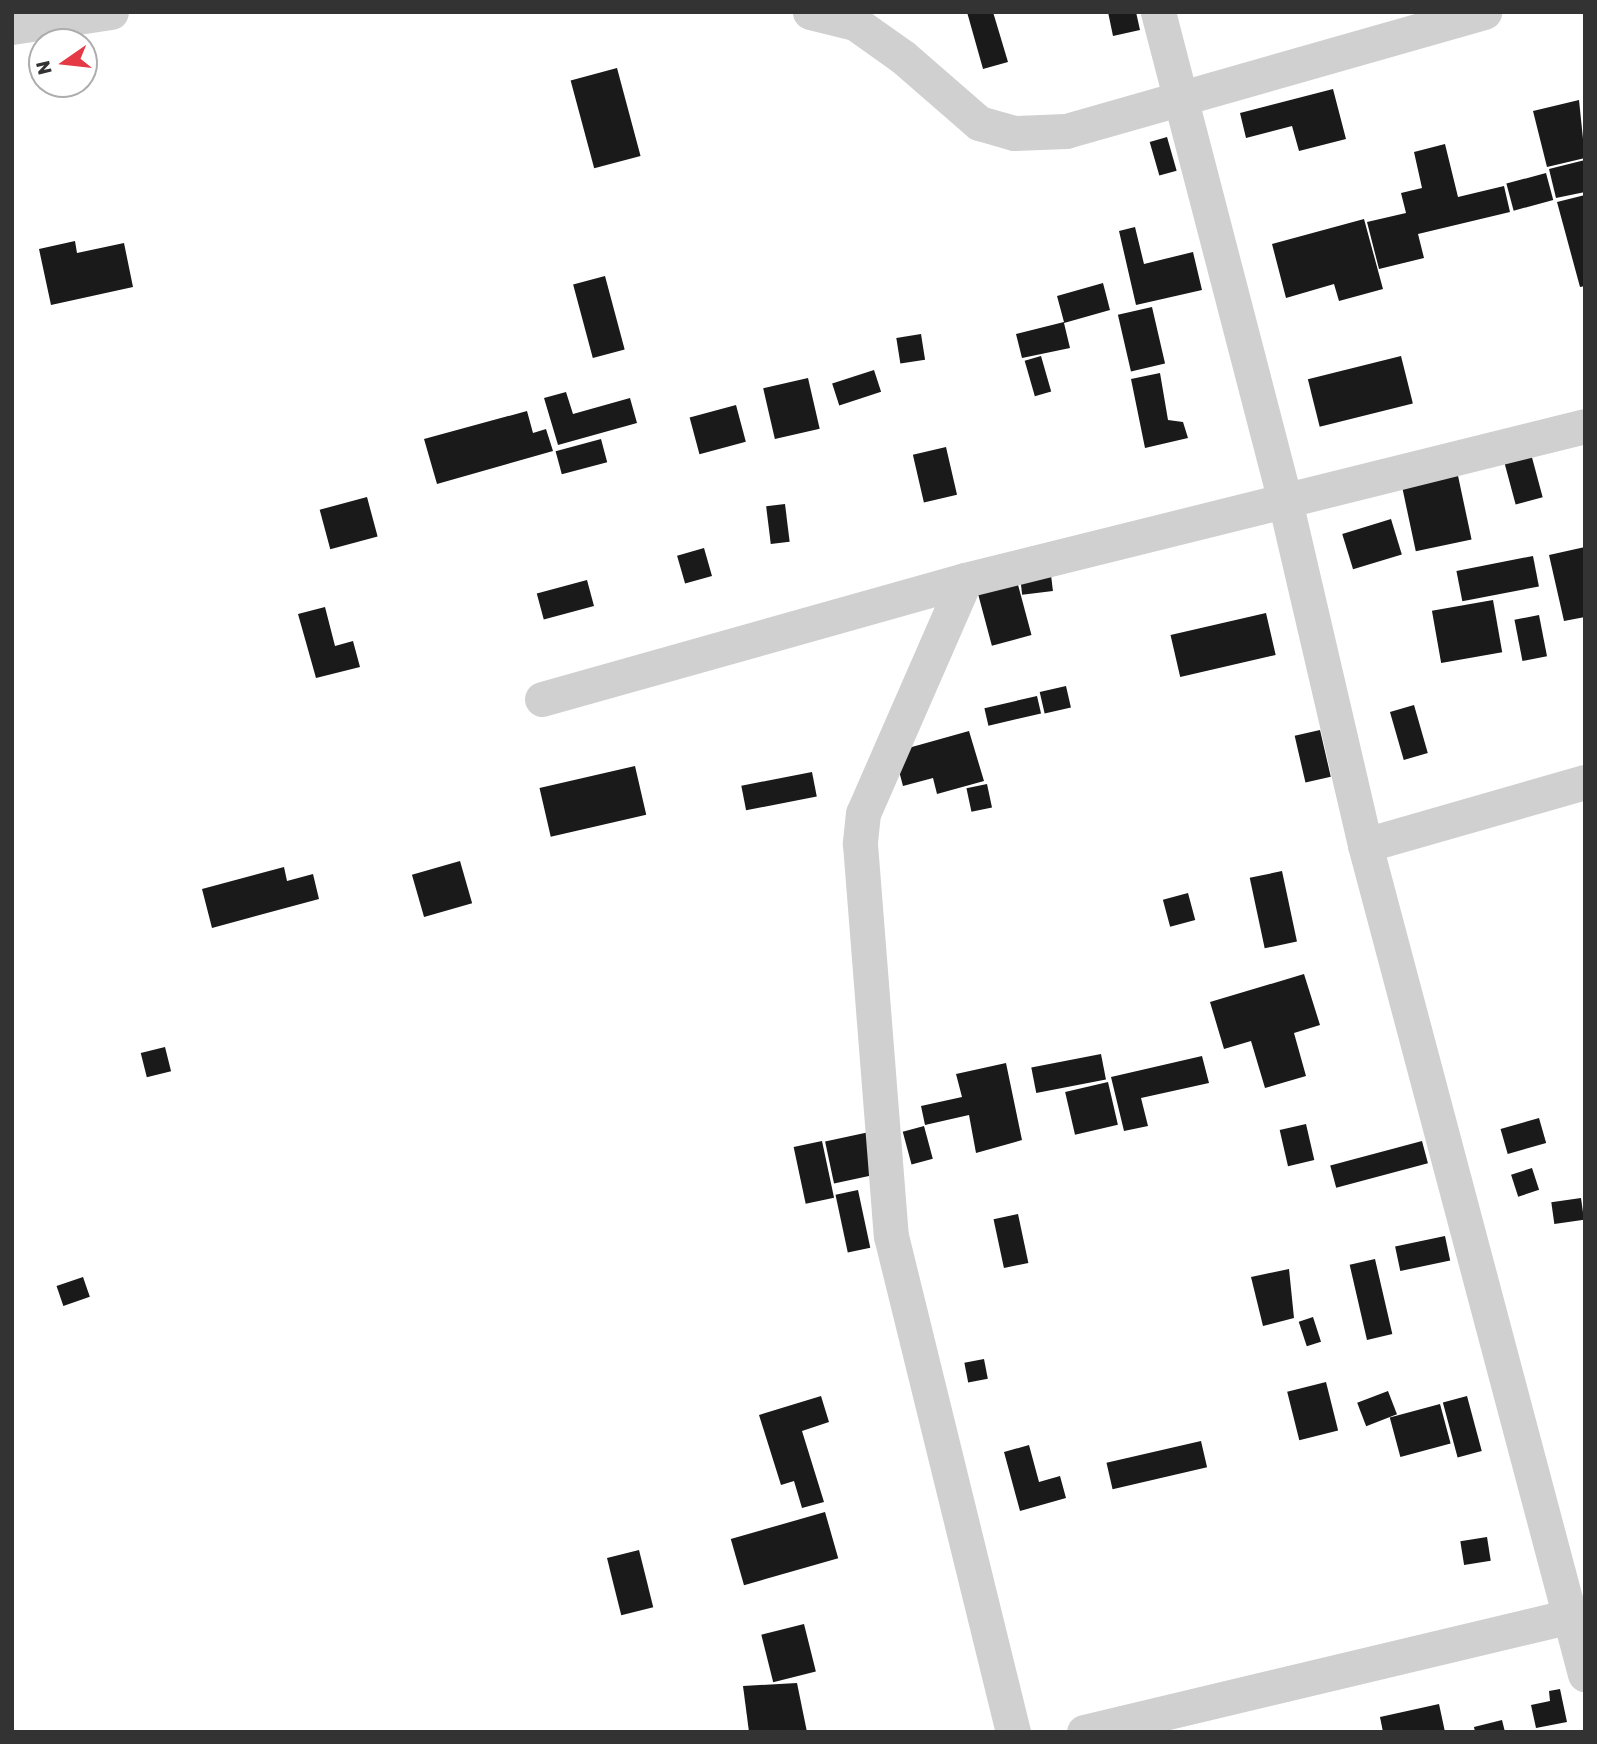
<!DOCTYPE html>
<html>
<head>
<meta charset="utf-8">
<style>
	body { margin:0 }
	#map { position:relative; width:1597px; height:1744px; overflow:hidden; background:#fff; font-family:Rubik,sans-serif }
	div>[style] { position:absolute }
	[style*='--x'] { left:calc(var(--x)*1px); top:calc(var(--y)*1px); width:calc(var(--w)*1px); rotate:calc(var(--a)*1deg) }
	.building>* { inset:0; background:#1a1a1a; transform-origin:0 0 }
	.street>* { height:35px; margin:-17.5px; padding:0 17.5px; transform-origin:17.5px; border-radius:17.5px; background:#d0d0d0 }
	span { translate:-50% -50%; white-space:nowrap; text-align:center; line-height:1.15; -webkit-text-stroke:7px #fff; paint-order:stroke }
	.frame { position:absolute; inset:0; border:14px solid #333; pointer-events:none }
	.north { position:absolute; left:28px; top:28px; width:70px; height:70px; box-sizing:border-box; background:#fff; border:2px solid #adadad; border-radius:50%; rotate:256deg; font-size:19px; font-weight:700; line-height:28px; text-align:center; color:#333 }
	.north::after { content:''; display:block; margin:auto; width:24px; height:32px; background:#e63946; clip-path:polygon(50% 0,100% 100%,50% 72%,0 100%) }
</style>
</head>
<body>
<div id="map">
	<div class="building">
		<div style="clip-path:polygon(967px 12px,993px 12px,1008px 62px,983px 69px)"></div>
		<div style="clip-path:polygon(1108px 12px,1136px 12px,1140px 30px,1113px 36px)"></div>
		<div style="left:617px;top:68px;width:91px;height:48px;rotate:75deg"></div>
		<div style="clip-path:polygon(1333px 89px,1346px 139px,1299px 151px,1292px 126px,1246px 138px,1240px 113px)"></div>
		<div style="clip-path:polygon(1579px 100px,1585px 158px,1547px 167px,1533px 111px)"></div>
		<div style="left:1167px;top:137px;width:35px;height:18px;rotate:74deg"></div>
		<div style="clip-path:polygon(1445px 144px,1458px 197px,1504px 186px,1510px 212px,1418px 234px,1424px 258px,1379px 269px,1367px 222px,1406px 213px,1401px 193px,1422px 188px,1414px 152px)"></div>
		<div style="clip-path:polygon(1585px 160px,1585px 192px,1556px 198px,1549px 169px)"></div>
		<div style="left:1546px;top:173px;width:28px;height:41px;rotate:75deg"></div>
		<div style="clip-path:polygon(1585px 195px,1585px 286px,1580px 287px,1557px 202px)"></div>
		<div style="clip-path:polygon(1364px 219px,1383px 289px,1339px 301px,1334px 284px,1286px 298px,1272px 244px)"></div>
		<div style="clip-path:polygon(1135px 227px,1144px 264px,1193px 252px,1202px 290px,1136px 305px,1119px 231px)"></div>
		<div style="clip-path:polygon(75px 241px,77px 253px,124px 243px,133px 287px,51px 305px,39px 249px)"></div>
		<div style="left:605px;top:276px;width:76px;height:33px;rotate:75deg"></div>
		<div style="clip-path:polygon(1103px 283px,1110px 310px,1064px 323px,1070px 348px,1022px 358px,1016px 334px,1064px 322px,1057px 296px)"></div>
		<div style="left:1152px;top:307px;width:58px;height:35px;rotate:77deg"></div>
		<div style="left:921px;top:334px;width:26px;height:25px;rotate:81deg"></div>
		<div style="left:1041px;top:356px;width:37px;height:17px;rotate:74deg"></div>
		<div style="left:1401px;top:356px;width:49px;height:96px;rotate:76deg"></div>
		<div style="left:874px;top:370px;width:23px;height:44px;rotate:72deg"></div>
		<div style="clip-path:polygon(1160px 373px,1168px 420px,1183px 422px,1188px 438px,1145px 448px,1131px 379px)"></div>
		<div style="left:808px;top:378px;width:52px;height:46px;rotate:77deg"></div>
		<div style="clip-path:polygon(566px 392px,573px 414px,630px 398px,637px 423px,558px 445px,544px 398px)"></div>
		<div style="left:736px;top:405px;width:38px;height:48px;rotate:75deg"></div>
		<div style="clip-path:polygon(527px 411px,533px 433px,546px 429px,553px 451px,437px 484px,424px 439px)"></div>
		<div style="left:601px;top:439px;width:24px;height:47px;rotate:75deg"></div>
		<div style="left:946px;top:447px;width:49px;height:34px;rotate:77deg"></div>
		<div style="left:1530px;top:450px;width:49px;height:28px;rotate:75deg"></div>
		<div style="left:1457px;top:471px;width:70px;height:57px;rotate:78deg"></div>
		<div style="left:367px;top:497px;width:41px;height:49px;rotate:75deg"></div>
		<div style="left:785px;top:504px;width:38px;height:19px;rotate:83deg"></div>
		<div style="left:1391px;top:519px;width:37px;height:51px;rotate:73deg"></div>
		<div style="clip-path:polygon(1585px 547px,1585px 617px,1564px 621px,1549px 555px)"></div>
		<div style="left:704px;top:548px;width:29px;height:28px;rotate:74deg"></div>
		<div style="left:1533px;top:556px;width:31px;height:78px;rotate:79deg"></div>
		<div style="left:1051px;top:575px;width:16px;height:31px;rotate:83deg"></div>
		<div style="left:587px;top:580px;width:27px;height:52px;rotate:75deg"></div>
		<div style="left:1017px;top:581px;width:56px;height:41px;rotate:75deg"></div>
		<div style="left:1493px;top:600px;width:53px;height:62px;rotate:80deg"></div>
		<div style="clip-path:polygon(325px 607px,335px 646px,353px 641px,360px 667px,316px 678px,298px 614px)"></div>
		<div style="left:1266px;top:613px;width:43px;height:98px;rotate:77deg"></div>
		<div style="left:1539px;top:615px;width:42px;height:25px;rotate:79deg"></div>
		<div style="left:1066px;top:686px;width:22px;height:27px;rotate:77deg"></div>
		<div style="left:1037px;top:696px;width:18px;height:54px;rotate:77deg"></div>
		<div style="left:1414px;top:705px;width:50px;height:25px;rotate:74deg"></div>
		<div style="left:1320px;top:730px;width:48px;height:26px;rotate:77deg"></div>
		<div style="clip-path:polygon(969px 731px,984px 781px,937px 794px,933px 778px,903px 786px,894px 752px)"></div>
		<div style="left:635px;top:766px;width:50px;height:98px;rotate:77deg"></div>
		<div style="left:812px;top:772px;width:25px;height:72px;rotate:79deg"></div>
		<div style="left:987px;top:784px;width:24px;height:21px;rotate:78deg"></div>
		<div style="left:460px;top:861px;width:44px;height:50px;rotate:74deg"></div>
		<div style="clip-path:polygon(284px 867px,287px 881px,313px 874px,319px 899px,212px 928px,202px 889px)"></div>
		<div style="left:1282px;top:871px;width:72px;height:33px;rotate:78deg"></div>
		<div style="left:1188px;top:893px;width:28px;height:26px;rotate:75deg"></div>
		<div style="clip-path:polygon(1304px 974px,1320px 1025px,1294px 1033px,1306px 1076px,1265px 1088px,1251px 1041px,1224px 1049px,1210px 1002px)"></div>
		<div style="left:165px;top:1047px;width:25px;height:25px;rotate:76deg"></div>
		<div style="left:1101px;top:1054px;width:26px;height:71px;rotate:79deg"></div>
		<div style="clip-path:polygon(1202px 1056px,1209px 1083px,1141px 1098px,1148px 1126px,1124px 1131px,1111px 1077px)"></div>
		<div style="clip-path:polygon(1006px 1063px,1022px 1140px,976px 1153px,969px 1115px,925px 1125px,921px 1106px,962px 1097px,956px 1074px)"></div>
		<div style="left:1108px;top:1082px;width:44px;height:44px;rotate:77deg"></div>
		<div style="left:1539px;top:1118px;width:26px;height:40px;rotate:74deg"></div>
		<div style="left:1306px;top:1124px;width:37px;height:27px;rotate:77deg"></div>
		<div style="left:924px;top:1126px;width:34px;height:22px;rotate:75deg"></div>
		<div style="left:874px;top:1131px;width:43px;height:50px;rotate:78deg"></div>
		<div style="left:822px;top:1141px;width:58px;height:29px;rotate:78deg"></div>
		<div style="left:1422px;top:1141px;width:23px;height:95px;rotate:75deg"></div>
		<div style="left:1532px;top:1168px;width:23px;height:22px;rotate:72deg"></div>
		<div style="left:858px;top:1190px;width:59px;height:23px;rotate:78deg"></div>
		<div style="left:1581px;top:1198px;width:22px;height:30px;rotate:82deg"></div>
		<div style="left:1018px;top:1214px;width:50px;height:25px;rotate:78deg"></div>
		<div style="left:1445px;top:1236px;width:25px;height:51px;rotate:78deg"></div>
		<div style="left:1375px;top:1259px;width:77px;height:26px;rotate:77deg"></div>
		<div style="clip-path:polygon(1289px 1269px,1294px 1318px,1263px 1326px,1251px 1277px)"></div>
		<div style="left:83px;top:1277px;width:21px;height:28px;rotate:71deg"></div>
		<div style="left:1313px;top:1317px;width:26px;height:15px;rotate:72deg"></div>
		<div style="left:984px;top:1359px;width:20px;height:20px;rotate:79deg"></div>
		<div style="left:1326px;top:1382px;width:50px;height:40px;rotate:76deg"></div>
		<div style="left:1388px;top:1391px;width:25px;height:33px;rotate:69deg"></div>
		<div style="clip-path:polygon(821px 1396px,829px 1422px,802px 1431px,824px 1502px,802px 1508px,794px 1481px,781px 1485px,759px 1415px)"></div>
		<div style="left:1467px;top:1396px;width:57px;height:25px;rotate:75deg"></div>
		<div style="left:1440px;top:1404px;width:41px;height:52px;rotate:75deg"></div>
		<div style="left:1201px;top:1441px;width:27px;height:97px;rotate:77deg"></div>
		<div style="clip-path:polygon(1029px 1445px,1039px 1482px,1060px 1476px,1066px 1498px,1020px 1511px,1004px 1452px)"></div>
		<div style="left:825px;top:1512px;width:48px;height:98px;rotate:74deg"></div>
		<div style="left:1487px;top:1537px;width:24px;height:27px;rotate:81deg"></div>
		<div style="left:639px;top:1550px;width:59px;height:33px;rotate:76deg"></div>
		<div style="left:804px;top:1624px;width:49px;height:44px;rotate:76deg"></div>
		<div style="clip-path:polygon(797px 1683px,807px 1732px,749px 1732px,743px 1686px)"></div>
		<div style="clip-path:polygon(1560px 1689px,1567px 1722px,1536px 1728px,1531px 1705px,1550px 1701px,1549px 1691px)"></div>
		<div style="clip-path:polygon(1439px 1704px,1445px 1732px,1383px 1732px,1380px 1717px)"></div>
		<div style="clip-path:polygon(1502px 1720px,1505px 1732px,1475px 1732px,1474px 1727px)"></div>
	</div>
	<div class="street">
		<div style="--x:810;--y:12;--w:46;--a:13.7"></div>
		<div style="--x:855;--y:23;--w:59;--a:35.3"></div>
		<div style="--x:903;--y:57;--w:101;--a:41"></div>
		<div style="--x:979;--y:123;--w:36;--a:16"></div>
		<div style="--x:1014;--y:133;--w:52;--a:-2.2"></div>
		<div style="--x:1066;--y:131;--w:435;--a:-15.9"></div>
		<div style="--x:1158;--y:12;--w:505;--a:75.44"></div>
		<div style="--x:1285;--y:501;--w:353;--a:76.9"></div>
		<div style="--x:1365;--y:845;--w:858;--a:75.14"></div>
		<div style="--x:12;--y:27;--w:100;--a:-8.6"></div>
		<div style="--x:965;--y:580;--w:254;--a:113.6"></div>
		<div style="--x:863;--y:813;--w:31;--a:96"></div>
		<div style="--x:860;--y:844;--w:393;--a:85.5"></div>
		<div style="--x:891;--y:1236;--w:511;--a:76.18"></div>
		<div style="--x:542;--y:699;--w:439;--a:-15.7"></div>
		<div style="--x:965;--y:580;--w:639;--a:-13.95"></div>
		<div style="--x:1365;--y:845;--w:229;--a:-16"></div>
		<div style="--x:1084;--y:1732;--w:500;--a:-13.4"></div>
	</div>
	<div class="frame"></div>
	<div class="north">N</div>
</div>
</body>
</html>
